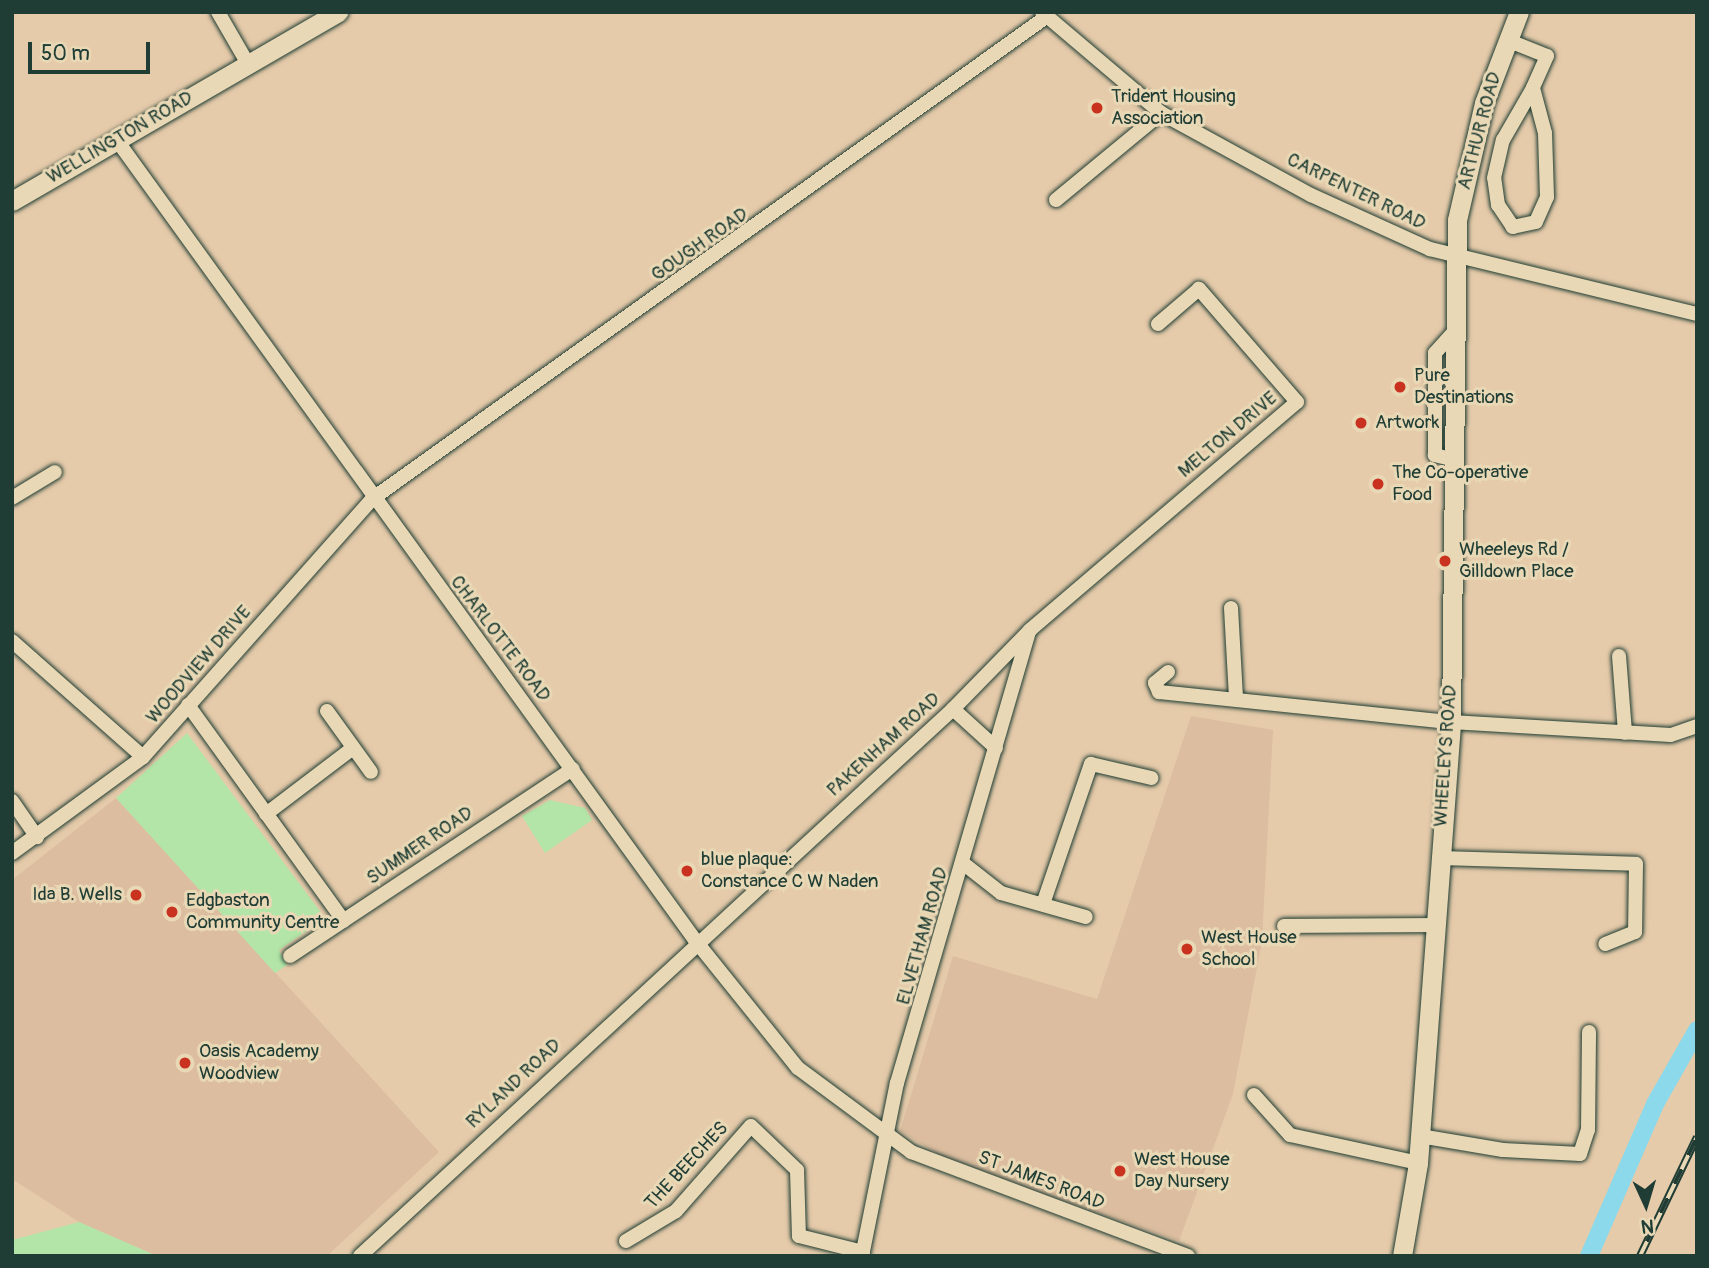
<!DOCTYPE html>
<html>
<head>
<meta charset="utf-8">
<style>
	body { margin:0 }
	#map { position:relative; width:1709px; height:1268px; overflow:hidden; background:#e6cbaa; font-family:Pangolin,sans-serif }
	div>[style] { position:absolute }
	[style*='--x'] { left:calc(var(--x)*1px); top:calc(var(--y)*1px); width:calc(var(--w)*1px); rotate:calc(var(--a)*1deg) }
	.built>* { inset:0; background:#dcbd9f }
	.green>* { inset:0; background:#b2e5a7 }
	.canal>* { height:18px; margin:-9px; padding:0 9px; transform-origin:9px; border-radius:9px; background:#8bd9ea }
	.roads { filter:drop-shadow(0 0 2px #1f3d34) drop-shadow(0 0 2px #1f3d34) }
	.street>* { height:14px; margin:-7px; padding:0 7px; transform-origin:7px; border-radius:7px; background:#e9d8b5 }
	.secondary>* { height:19px; margin:-9.5px; padding:0 9.5px; transform-origin:9.5px; border-radius:9.5px; background:#e9d8b5 }
	.rail>* { height:8px; margin-top:-4px; transform-origin:0; background:repeating-linear-gradient(90deg,#e9d8b5 0 16px,#1f3d34 0 32px); box-sizing:border-box; border-block:2px solid #1f3d34 }
	.dots>* { width:19px; height:19px; translate:-50% -50%; box-sizing:border-box; border:4px solid #e9d8b5; border-radius:50% }
	span { translate:-50% -50%; white-space:nowrap; text-align:center; line-height:1.15; -webkit-text-stroke:6px #e9d8b5; paint-order:stroke }
	.poi-label { font-size:19px; color:#1f3d34 }
	.left { translate:0 -50%; text-align:left }
	.right { translate:-100% -50%; text-align:right }
	.street-label { font-size:19px; color:#1f3d34 }
	.frame { position:absolute; inset:0; border:14px solid #1f3d34; pointer-events:none }
	.north { position:absolute; left:1611px; top:1170px; width:70px; height:70px; -webkit-text-stroke:5px #e9d8b5; paint-order:stroke; rotate:176deg; font-size:19px; font-weight:700; line-height:28px; text-align:center; color:#1f3d34 }
	.north::after { content:''; display:block; margin:auto; width:24px; height:32px; background:#1f3d34; clip-path:polygon(50% 0,100% 100%,50% 72%,0 100%) }
	.scale { position:absolute; left:28px; top:42px; width:122px; height:32px; box-sizing:border-box; border:4px solid #1f3d34; border-top:0; padding-left:9px; font-size:21px; line-height:24px; white-space:nowrap; color:#1f3d34; -webkit-text-stroke:5px #e9d8b5; paint-order:stroke }
</style>
</head>
<body>
<div id="map">
	<div class="built">
		<div style="clip-path:polygon(1191px 716px,1273px 730px,1262px 941px,1233px 1094px,1179px 1241px,954px 1163px,900px 1131px,953px 956px,1097px 999px)"></div>
		<div style="clip-path:polygon(116px 798px,439px 1152px,327px 1256px,157px 1256px,79px 1222px,12px 1179px,12px 880px)"></div>
	</div>
	<div class="green">
		<div style="clip-path:polygon(187px 733px,325px 918px,279px 950px,287px 965px,275px 973px,116px 798px)"></div>
		<div style="clip-path:polygon(550px 800px,585px 808px,592px 820px,545px 853px,522px 816px)"></div>
		<div style="clip-path:polygon(79px 1222px,157px 1256px,12px 1256px,12px 1240px)"></div>
	</div>
	<div class="canal">
		<div style="--x:1589;--y:1256;--w:166;--a:-66.5"></div>
		<div style="--x:1655;--y:1104;--w:85;--a:-60.4"></div>
	</div>
	<div class="roads">
		<div class="street">
			<div style="--x:218;--y:12;--w:60;--a:60"></div>
			<div style="--x:1042;--y:12;--w:156;--a:40.3"></div>
			<div style="--x:1161;--y:113;--w:171;--a:28.7"></div>
			<div style="--x:1311;--y:195;--w:131;--a:24.4"></div>
			<div style="--x:1430;--y:249;--w:275;--a:13.7"></div>
			<div style="--x:1507;--y:40;--w:43;--a:21.8"></div>
			<div style="--x:1547;--y:56;--w:35;--a:114"></div>
			<div style="--x:1533;--y:88;--w:47;--a:75.1"></div>
			<div style="--x:1545;--y:133;--w:64;--a:88.2"></div>
			<div style="--x:1547;--y:197;--w:27;--a:114"></div>
			<div style="--x:1536;--y:222;--w:24;--a:168"></div>
			<div style="--x:1513;--y:227;--w:27;--a:-124"></div>
			<div style="--x:1498;--y:205;--w:27;--a:-98"></div>
			<div style="--x:1494;--y:178;--w:39;--a:-77"></div>
			<div style="--x:1503;--y:140;--w:60;--a:-60"></div>
			<div style="--x:116;--y:139;--w:988;--a:54.14"></div>
			<div style="--x:695;--y:940;--w:164;--a:51.2"></div>
			<div style="--x:798;--y:1068;--w:141;--a:36.6"></div>
			<div style="--x:911;--y:1152;--w:296;--a:20.6"></div>
			<div style="--x:1056;--y:200;--w:136;--a:-39.6"></div>
			<div style="--x:1455;--y:460;--w:21;--a:-166"></div>
			<div style="--x:1435;--y:455;--w:102;--a:-90"></div>
			<div style="--x:1435;--y:353;--w:31;--a:-48"></div>
			<div style="--x:12;--y:498;--w:50;--a:-31.2"></div>
			<div style="--x:1231;--y:608;--w:90;--a:86.8"></div>
			<div style="--x:12;--y:641;--w:175;--a:41.5"></div>
			<div style="--x:1619;--y:656;--w:77;--a:85.5"></div>
			<div style="--x:1168;--y:672;--w:17;--a:140"></div>
			<div style="--x:1155;--y:683;--w:10;--a:66"></div>
			<div style="--x:1159;--y:692;--w:294;--a:5.9"></div>
			<div style="--x:1451;--y:722;--w:220;--a:3.4"></div>
			<div style="--x:1671;--y:735;--w:28;--a:-19"></div>
			<div style="--x:188;--y:705;--w:266;--a:54.2"></div>
			<div style="--x:953;--y:709;--w:58;--a:42.2"></div>
			<div style="--x:327;--y:711;--w:75;--a:54.2"></div>
			<div style="--x:12;--y:801;--w:44;--a:55.2"></div>
			<div style="--x:266;--y:814;--w:109;--a:-37.2"></div>
			<div style="--x:12;--y:853;--w:162;--a:-36.2"></div>
			<div style="--x:143;--y:757;--w:345;--a:-48.4"></div>
			<div style="--x:372;--y:499;--w:829;--a:-35.57"></div>
			<div style="--x:1439;--y:858;--w:197;--a:1.7"></div>
			<div style="--x:1636;--y:864;--w:68;--a:90.8"></div>
			<div style="--x:1635;--y:932;--w:32;--a:158"></div>
			<div style="--x:964;--y:864;--w:47;--a:38.1"></div>
			<div style="--x:1001;--y:893;--w:88;--a:15.8"></div>
			<div style="--x:1044;--y:901;--w:145;--a:-71.1"></div>
			<div style="--x:1091;--y:764;--w:62;--a:13.1"></div>
			<div style="--x:1284;--y:926;--w:148;--a:-0.4"></div>
			<div style="--x:290;--y:956;--w:339;--a:-33.5"></div>
			<div style="--x:1254;--y:1095;--w:54;--a:48"></div>
			<div style="--x:1290;--y:1135;--w:131;--a:12.3"></div>
			<div style="--x:1420;--y:1136;--w:84;--a:9.6"></div>
			<div style="--x:1503;--y:1150;--w:77;--a:3"></div>
			<div style="--x:1580;--y:1154;--w:25;--a:-72"></div>
			<div style="--x:1588;--y:1130;--w:98;--a:-89.4"></div>
			<div style="--x:626;--y:1241;--w:58;--a:-31"></div>
			<div style="--x:676;--y:1211;--w:113;--a:-48.6"></div>
			<div style="--x:751;--y:1126;--w:64;--a:43.7"></div>
			<div style="--x:797;--y:1170;--w:66;--a:88.3"></div>
			<div style="--x:799;--y:1236;--w:66;--a:14"></div>
			<div style="--x:360;--y:1256;--w:807;--a:-42.69"></div>
			<div style="--x:953;--y:709;--w:110;--a:-45.7"></div>
			<div style="--x:1030;--y:630;--w:351;--a:-40.5"></div>
			<div style="--x:1297;--y:402;--w:150;--a:-130.9"></div>
			<div style="--x:1199;--y:289;--w:54;--a:139.5"></div>
			<div style="--x:862;--y:1256;--w:177;--a:-78.6"></div>
			<div style="--x:897;--y:1083;--w:470;--a:-73.7"></div>
		</div>
		<div class="secondary">
			<div style="--x:12;--y:201;--w:377;--a:-30.1"></div>
			<div style="--x:1402;--y:1256;--w:94;--a:-80.2"></div>
			<div style="--x:1418;--y:1163;--w:442;--a:-85.7"></div>
			<div style="--x:1451;--y:722;--w:502;--a:-89.32"></div>
			<div style="--x:1457;--y:220;--w:120;--a:-77"></div>
			<div style="--x:1484;--y:103;--w:97;--a:-69"></div>
		</div>
	</div>
	<div class="rail">
		<div style="--x:1640;--y:1256;--w:132;--a:-64.4"></div>
	</div>
	<div class="dots">
		<div style="left:1097px;top:108px;background:#c8321e"></div>
		<div style="left:1400px;top:387px;background:#c8321e"></div>
		<div style="left:1361px;top:423px;background:#c8321e"></div>
		<div style="left:1378px;top:484px;background:#c8321e"></div>
		<div style="left:1445px;top:561px;background:#c8321e"></div>
		<div style="left:687px;top:871px;background:#c8321e"></div>
		<div style="left:136px;top:895px;background:#c8321e"></div>
		<div style="left:172px;top:912px;background:#c8321e"></div>
		<div style="left:1187px;top:949px;background:#c8321e"></div>
		<div style="left:185px;top:1063px;background:#c8321e"></div>
		<div style="left:1120px;top:1171px;background:#c8321e"></div>
	</div>
	<div class="poi-label">
		<span class="left" style="left:1111px;top:108px">Trident Housing<br>Association</span>
		<span class="left" style="left:1414px;top:387px">Pure<br>Destinations</span>
		<span class="left" style="left:1375px;top:423px">Artwork</span>
		<span class="left" style="left:1392px;top:484px">The Co-operative<br>Food</span>
		<span class="left" style="left:1459px;top:561px">Wheeleys Rd /<br>Gilldown Place</span>
		<span class="left" style="left:701px;top:871px">blue plaque:<br>Constance C W Naden</span>
		<span class="right" style="left:122px;top:895px">Ida B. Wells</span>
		<span class="left" style="left:186px;top:912px">Edgbaston<br>Community Centre</span>
		<span class="left" style="left:1201px;top:949px">West House<br>School</span>
		<span class="left" style="left:199px;top:1063px">Oasis Academy<br>Woodview</span>
		<span class="left" style="left:1134px;top:1171px">West House<br>Day Nursery</span>
	</div>
	<div class="street-label">
		<span style="left:1480px;top:131px;rotate:-75deg">ARTHUR ROAD</span>
		<span style="left:120px;top:138px;rotate:-30deg">WELLINGTON ROAD</span>
		<span style="left:1356px;top:192px;rotate:26deg">CARPENTER ROAD</span>
		<span style="left:700px;top:245px;rotate:-35deg">GOUGH ROAD</span>
		<span style="left:1228px;top:435px;rotate:-40deg">MELTON DRIVE</span>
		<span style="left:500px;top:639px;rotate:53deg">CHARLOTTE ROAD</span>
		<span style="left:199px;top:665px;rotate:-49deg">WOODVIEW DRIVE</span>
		<span style="left:884px;top:745px;rotate:-42deg">PAKENHAM ROAD</span>
		<span style="left:1446px;top:756px;rotate:-86deg">WHEELEYS ROAD</span>
		<span style="left:420px;top:846px;rotate:-34deg">SUMMER ROAD</span>
		<span style="left:923px;top:936px;rotate:-74deg">ELVETHAM ROAD</span>
		<span style="left:514px;top:1084px;rotate:-43deg">RYLAND ROAD</span>
		<span style="left:687px;top:1166px;rotate:-47deg">THE BEECHES</span>
		<span style="left:1041px;top:1181px;rotate:21deg">ST JAMES ROAD</span>
	</div>
	<div class="frame"></div>
	<div class="north">N</div>
	<div class="scale">50 m</div>
</div>
</body>
</html>
